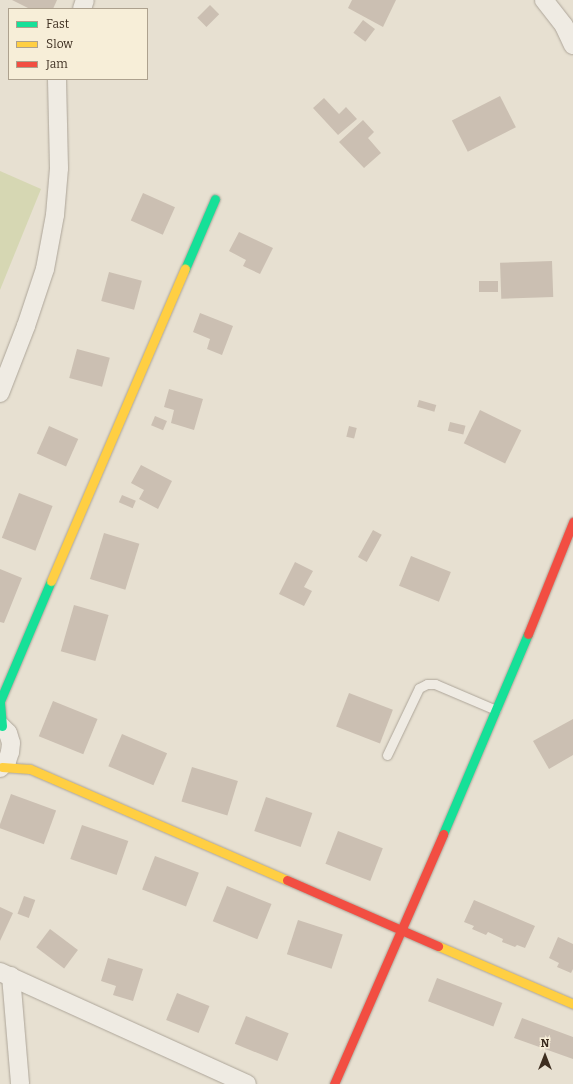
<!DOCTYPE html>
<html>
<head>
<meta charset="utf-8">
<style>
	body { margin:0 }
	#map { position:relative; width:573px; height:1084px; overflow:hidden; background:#e7e0d1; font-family:Bitter,serif }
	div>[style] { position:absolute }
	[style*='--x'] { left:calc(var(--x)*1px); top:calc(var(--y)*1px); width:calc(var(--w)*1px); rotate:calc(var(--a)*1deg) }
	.green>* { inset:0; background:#d6d7b3 }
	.building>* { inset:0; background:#cbbfb2; transform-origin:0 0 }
	.roads { filter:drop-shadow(0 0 1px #ada599) drop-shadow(0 0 1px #ada599) }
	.lane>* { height:9px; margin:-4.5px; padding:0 4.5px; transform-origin:4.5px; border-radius:4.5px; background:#efebe3 }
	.street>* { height:18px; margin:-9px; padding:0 9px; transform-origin:9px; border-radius:9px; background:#efebe3 }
	.fast>* { height:9px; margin:-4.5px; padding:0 4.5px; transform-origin:4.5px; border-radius:4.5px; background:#16e098 }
	.slow>* { height:9px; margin:-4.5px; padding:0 4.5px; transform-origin:4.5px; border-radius:4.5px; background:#ffcf43 }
	.jam>* { height:9px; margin:-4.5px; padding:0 4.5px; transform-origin:4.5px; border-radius:4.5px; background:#f24e42 }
	span { translate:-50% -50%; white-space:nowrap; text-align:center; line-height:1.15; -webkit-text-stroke:3px #f7eed8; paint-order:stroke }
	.legend { position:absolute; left:8px; top:8px; width:140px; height:72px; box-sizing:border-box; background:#f7eed8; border:1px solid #ada18e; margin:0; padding:5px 7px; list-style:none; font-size:12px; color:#3d2e20 }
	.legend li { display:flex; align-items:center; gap:8px; height:20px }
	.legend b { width:20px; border:1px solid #ada18e }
	.north { position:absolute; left:525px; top:1036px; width:40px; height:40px; -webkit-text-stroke:3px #f7eed8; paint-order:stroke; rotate:0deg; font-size:11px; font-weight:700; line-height:16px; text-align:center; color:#3d2e20 }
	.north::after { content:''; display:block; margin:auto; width:14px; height:18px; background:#3d2e20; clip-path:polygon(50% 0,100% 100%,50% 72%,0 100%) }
</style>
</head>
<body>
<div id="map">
	<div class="green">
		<div style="clip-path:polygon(0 171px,41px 189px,0 290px)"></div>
	</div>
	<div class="building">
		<div style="clip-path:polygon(12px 0,57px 0,53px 9px,30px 9px)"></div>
		<div style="clip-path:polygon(352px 0,396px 0,383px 27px,348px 8px)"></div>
		<div style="left:210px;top:5px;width:13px;height:18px;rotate:45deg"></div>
		<div style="left:363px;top:20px;width:15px;height:16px;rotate:37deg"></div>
		<div style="left:500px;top:96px;width:35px;height:54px;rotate:63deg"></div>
		<div style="clip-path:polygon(324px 98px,339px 114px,346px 107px,357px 119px,338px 135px,313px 108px)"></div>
		<div style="clip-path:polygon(363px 120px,374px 132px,368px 138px,381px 153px,364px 168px,339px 142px)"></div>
		<div style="left:143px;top:193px;width:35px;height:30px;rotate:24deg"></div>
		<div style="clip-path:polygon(239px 232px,273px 248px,260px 274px,243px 266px,246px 260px,229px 251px)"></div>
		<div style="left:552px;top:261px;width:36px;height:52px;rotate:88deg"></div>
		<div style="left:109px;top:272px;width:34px;height:30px;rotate:15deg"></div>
		<div style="left:498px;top:281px;width:11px;height:19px;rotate:90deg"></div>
		<div style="clip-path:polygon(200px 313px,233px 326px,222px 355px,207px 349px,210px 339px,193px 332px)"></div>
		<div style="left:77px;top:349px;width:34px;height:30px;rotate:15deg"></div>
		<div style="clip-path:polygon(169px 389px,203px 399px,194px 430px,171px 423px,174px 410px,164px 407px)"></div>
		<div style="left:419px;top:400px;width:18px;height:7px;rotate:16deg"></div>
		<div style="left:480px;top:410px;width:46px;height:37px;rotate:26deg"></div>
		<div style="left:155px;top:416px;width:13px;height:10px;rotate:23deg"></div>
		<div style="left:450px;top:422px;width:16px;height:9px;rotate:14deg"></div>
		<div style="left:49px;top:426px;width:32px;height:30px;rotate:24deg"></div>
		<div style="left:349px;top:426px;width:8px;height:11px;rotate:14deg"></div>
		<div style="clip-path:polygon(141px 465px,172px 481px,158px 509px,139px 499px,144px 490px,131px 483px)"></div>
		<div style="left:19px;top:493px;width:36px;height:48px;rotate:21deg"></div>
		<div style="left:122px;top:495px;width:15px;height:8px;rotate:23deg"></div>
		<div style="left:373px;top:530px;width:10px;height:31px;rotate:29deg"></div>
		<div style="left:104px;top:533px;width:37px;height:48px;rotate:17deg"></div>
		<div style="left:411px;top:556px;width:43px;height:32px;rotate:22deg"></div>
		<div style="clip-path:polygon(295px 562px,313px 571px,304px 587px,312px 591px,304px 606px,279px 594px)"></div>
		<div style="clip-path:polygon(0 569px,22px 578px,4px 623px,0 622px)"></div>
		<div style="left:74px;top:605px;width:36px;height:48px;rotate:16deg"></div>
		<div style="left:349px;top:693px;width:47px;height:36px;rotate:21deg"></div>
		<div style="left:53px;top:701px;width:48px;height:38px;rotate:22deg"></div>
		<div style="clip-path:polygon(573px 719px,573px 755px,549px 769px,533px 741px)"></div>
		<div style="left:122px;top:734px;width:49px;height:35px;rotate:23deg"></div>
		<div style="left:192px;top:767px;width:48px;height:36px;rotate:17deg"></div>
		<div style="left:11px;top:794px;width:48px;height:36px;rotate:20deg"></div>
		<div style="left:266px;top:797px;width:49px;height:36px;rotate:19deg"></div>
		<div style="left:82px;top:825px;width:49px;height:36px;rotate:19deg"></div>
		<div style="left:338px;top:831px;width:48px;height:35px;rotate:21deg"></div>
		<div style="left:155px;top:856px;width:47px;height:36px;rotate:21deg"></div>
		<div style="left:227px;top:886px;width:48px;height:38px;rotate:22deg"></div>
		<div style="left:24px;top:896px;width:12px;height:19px;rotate:20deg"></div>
		<div style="clip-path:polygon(474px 900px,535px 926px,525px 948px,517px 945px,515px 947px,502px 942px,503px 939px,488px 932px,486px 935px,472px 929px,474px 926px,464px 922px)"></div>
		<div style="clip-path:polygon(0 907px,13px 913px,0 941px)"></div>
		<div style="left:298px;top:920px;width:47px;height:36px;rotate:18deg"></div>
		<div style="left:50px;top:929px;width:35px;height:23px;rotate:37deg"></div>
		<div style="clip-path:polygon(558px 937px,573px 944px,573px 969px,571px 973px,557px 967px,559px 963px,549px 958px)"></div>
		<div style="clip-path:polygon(108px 958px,143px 969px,133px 1001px,113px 995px,116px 986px,101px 981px)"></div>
		<div style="left:437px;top:978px;width:70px;height:25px;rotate:21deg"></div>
		<div style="left:177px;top:993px;width:35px;height:29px;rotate:22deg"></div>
		<div style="left:246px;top:1016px;width:46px;height:30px;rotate:22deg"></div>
		<div style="clip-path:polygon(522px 1018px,573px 1037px,573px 1059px,514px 1038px)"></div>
	</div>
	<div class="roads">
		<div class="lane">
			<div style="--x:387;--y:755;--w:74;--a:-64.5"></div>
			<div style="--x:419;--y:688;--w:9;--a:-27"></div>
			<div style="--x:427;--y:684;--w:8;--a:0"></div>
			<div style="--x:435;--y:684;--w:66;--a:23.1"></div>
		</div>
		<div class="street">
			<div style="--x:544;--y:0;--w:33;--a:52"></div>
			<div style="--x:564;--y:26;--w:21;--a:65"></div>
			<div style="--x:82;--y:9;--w:9;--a:-72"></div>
			<div style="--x:0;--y:393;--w:72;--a:-68.8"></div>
			<div style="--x:26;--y:326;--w:60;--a:-71.6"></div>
			<div style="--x:45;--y:269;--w:55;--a:-79.5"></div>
			<div style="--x:55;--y:215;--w:47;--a:-85.1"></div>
			<div style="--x:59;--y:168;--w:89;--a:-91.3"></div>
			<div style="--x:0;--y:725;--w:11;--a:45"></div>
			<div style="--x:8;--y:733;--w:10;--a:73"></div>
			<div style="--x:11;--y:743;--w:9;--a:96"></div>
			<div style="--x:10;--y:752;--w:9;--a:108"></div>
			<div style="--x:7;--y:761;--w:10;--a:135"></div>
			<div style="--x:0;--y:972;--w:271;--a:24.4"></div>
			<div style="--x:11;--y:976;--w:108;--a:85.2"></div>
		</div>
		<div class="fast">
			<div style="--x:185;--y:269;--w:76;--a:-66.8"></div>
			<div style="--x:2;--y:726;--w:25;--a:-95"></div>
			<div style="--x:0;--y:701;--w:130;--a:-67"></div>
			<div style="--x:443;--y:834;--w:217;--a:-67"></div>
		</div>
		<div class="slow">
			<div style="--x:51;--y:581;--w:340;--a:-66.8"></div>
			<div style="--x:2;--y:767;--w:28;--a:4"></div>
			<div style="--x:30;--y:769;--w:280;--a:23.4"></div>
			<div style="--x:438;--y:946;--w:147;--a:23.2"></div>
		</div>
		<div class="jam">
			<div style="--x:528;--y:634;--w:121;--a:-68.1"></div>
			<div style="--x:287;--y:880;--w:165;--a:23.6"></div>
			<div style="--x:334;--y:1084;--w:273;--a:-66.4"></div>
		</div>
	</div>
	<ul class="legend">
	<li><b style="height:5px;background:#16e098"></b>Fast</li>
	<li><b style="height:5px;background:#ffcf43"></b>Slow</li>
	<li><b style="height:5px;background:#f24e42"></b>Jam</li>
	</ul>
	<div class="north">N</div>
</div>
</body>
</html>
